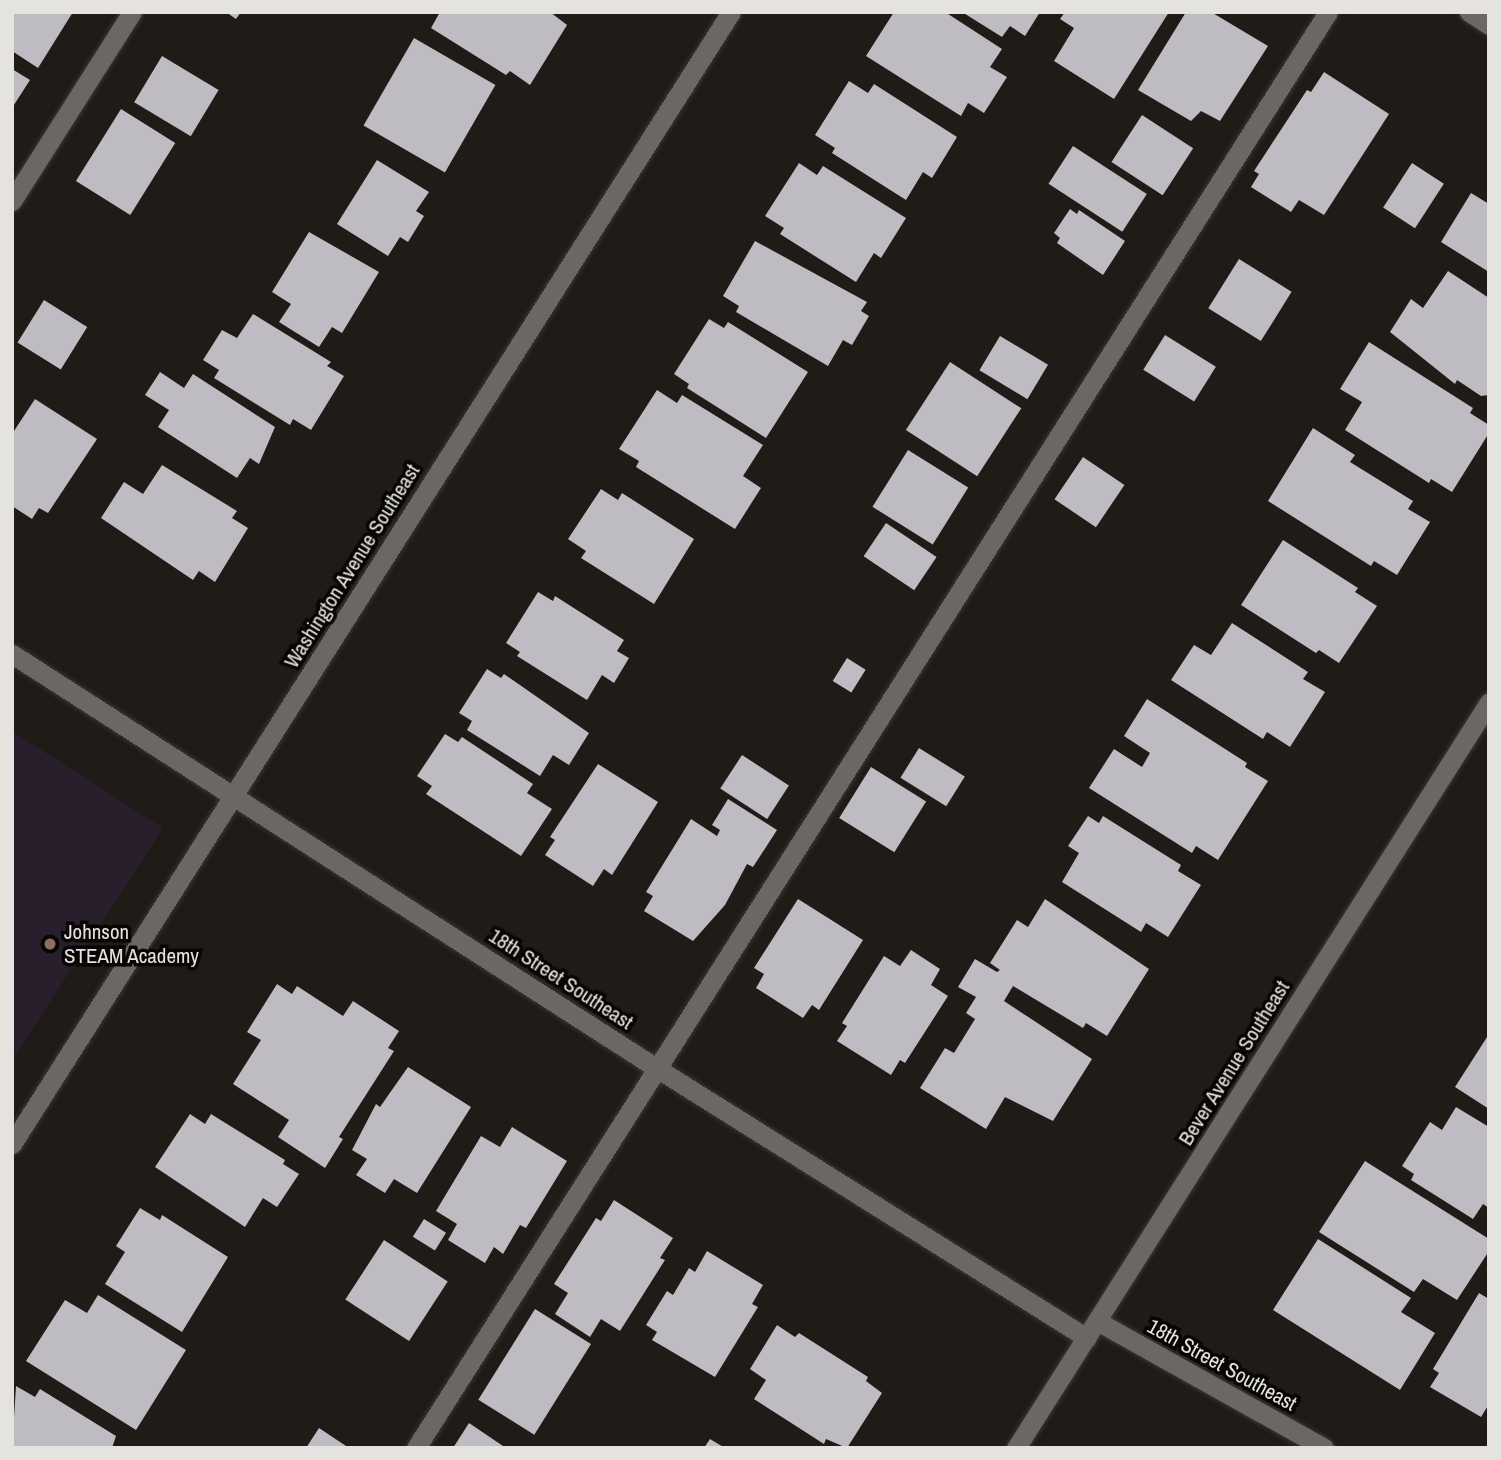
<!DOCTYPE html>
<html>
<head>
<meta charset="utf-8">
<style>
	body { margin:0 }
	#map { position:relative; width:1501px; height:1460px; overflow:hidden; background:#1f1b17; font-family:"Archivo Narrow",sans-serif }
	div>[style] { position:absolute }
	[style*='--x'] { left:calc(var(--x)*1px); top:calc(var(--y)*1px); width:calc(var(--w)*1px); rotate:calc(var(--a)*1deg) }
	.education>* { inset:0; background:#291e2c }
	.building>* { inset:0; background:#bebcc2; transform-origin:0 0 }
	.roads { filter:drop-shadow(0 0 2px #393734) drop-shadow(0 0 2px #393734) }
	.service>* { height:19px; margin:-9.5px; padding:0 9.5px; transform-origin:9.5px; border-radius:9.5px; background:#6c6762 }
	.minor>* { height:19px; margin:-9.5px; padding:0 9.5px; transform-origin:9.5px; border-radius:9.5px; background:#6c6762 }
	.tertiary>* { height:19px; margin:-9.5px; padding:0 9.5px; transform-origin:9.5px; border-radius:9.5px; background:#6c6762 }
	.secondary>* { height:19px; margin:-9.5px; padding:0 9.5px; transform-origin:9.5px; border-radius:9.5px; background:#6c6762 }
	.dots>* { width:19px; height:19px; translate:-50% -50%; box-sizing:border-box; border:4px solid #080605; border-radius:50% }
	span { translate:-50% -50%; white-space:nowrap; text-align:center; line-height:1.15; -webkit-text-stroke:7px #080605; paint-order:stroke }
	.street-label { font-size:21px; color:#e5e3e0 }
	.poi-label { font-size:21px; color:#e5e3e0 }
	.left { translate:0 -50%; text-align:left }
	.frame { position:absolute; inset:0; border:14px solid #e5e3e0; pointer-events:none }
</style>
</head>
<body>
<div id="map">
	<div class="education">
		<div style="clip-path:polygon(12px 731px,163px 828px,12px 1060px)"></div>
	</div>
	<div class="building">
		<div style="clip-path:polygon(12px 12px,73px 12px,38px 68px,12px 51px)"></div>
		<div style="clip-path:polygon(226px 12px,241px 12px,236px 19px)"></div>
		<div style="clip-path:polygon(440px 12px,550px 12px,567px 25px,530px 85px,510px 71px,506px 75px,431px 28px)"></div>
		<div style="clip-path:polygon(894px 12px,945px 12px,1002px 49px,990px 67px,1007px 77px,984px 113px,968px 103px,961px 116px,866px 56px)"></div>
		<div style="clip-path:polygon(962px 12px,1040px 12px,1025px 36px,1010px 26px,1002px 37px)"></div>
		<div style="clip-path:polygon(1065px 12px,1169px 12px,1114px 99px,1054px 61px,1074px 28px,1060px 19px)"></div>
		<div style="clip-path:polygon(1186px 12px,1211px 12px,1268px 46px,1220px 121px,1201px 111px,1191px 121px,1138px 90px)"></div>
		<div style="left:414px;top:38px;width:94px;height:101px;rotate:30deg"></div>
		<div style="left:162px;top:56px;width:66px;height:54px;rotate:31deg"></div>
		<div style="clip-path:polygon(12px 69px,30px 80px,12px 108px)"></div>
		<div style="clip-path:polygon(1324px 72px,1389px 114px,1324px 215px,1299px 200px,1291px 212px,1251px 187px,1259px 174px,1254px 171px,1307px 90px,1311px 92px)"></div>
		<div style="clip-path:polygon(849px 81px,868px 93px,874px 84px,957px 137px,932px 178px,923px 172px,906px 200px,832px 153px,835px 148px,815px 135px)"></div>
		<div style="left:121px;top:109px;width:64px;height:85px;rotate:32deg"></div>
		<div style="left:1142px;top:115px;width:61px;height:56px;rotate:33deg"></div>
		<div style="left:1073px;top:146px;width:88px;height:45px;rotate:33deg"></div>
		<div style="clip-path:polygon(377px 160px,429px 192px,416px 211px,424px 216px,408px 242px,400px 237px,388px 256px,337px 224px)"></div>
		<div style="clip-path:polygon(799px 163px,817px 175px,823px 166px,906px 218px,881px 258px,874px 253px,856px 282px,780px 234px,784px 228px,765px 216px)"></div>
		<div style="left:1412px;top:163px;width:38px;height:53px;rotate:33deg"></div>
		<div style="clip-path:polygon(1471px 193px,1489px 204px,1489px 272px,1441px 242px)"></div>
		<div style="clip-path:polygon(1070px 209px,1077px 214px,1079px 210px,1125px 241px,1103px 275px,1057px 243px,1060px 238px,1054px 233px)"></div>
		<div style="clip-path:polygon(309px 232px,379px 272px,342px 333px,332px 327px,319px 347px,279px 322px,291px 304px,272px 292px)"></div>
		<div style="clip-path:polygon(755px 241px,867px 302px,861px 311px,869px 316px,852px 345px,843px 340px,828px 366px,736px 312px,739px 306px,723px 296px)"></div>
		<div style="left:1239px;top:259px;width:62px;height:58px;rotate:32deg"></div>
		<div style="clip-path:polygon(1448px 271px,1489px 298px,1489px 395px,1481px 396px,1457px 380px,1455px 384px,1390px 332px,1411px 299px,1423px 308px)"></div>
		<div style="left:44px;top:300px;width:51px;height:50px;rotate:32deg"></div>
		<div style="clip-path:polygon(253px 314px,331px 362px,327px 366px,344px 376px,311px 430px,293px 419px,290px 425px,214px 378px,219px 370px,203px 360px,222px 330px,237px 338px)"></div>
		<div style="clip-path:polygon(709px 319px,724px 328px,728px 322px,808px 372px,766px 438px,687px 388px,689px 384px,674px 374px)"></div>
		<div style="left:1165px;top:335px;width:60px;height:41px;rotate:32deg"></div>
		<div style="left:1000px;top:336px;width:56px;height:40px;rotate:31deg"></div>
		<div style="clip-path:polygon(1369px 342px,1473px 408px,1470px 413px,1489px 425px,1489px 433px,1452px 492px,1431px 479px,1429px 483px,1345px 430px,1362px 402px,1340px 389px)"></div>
		<div style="left:950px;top:362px;width:85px;height:81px;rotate:33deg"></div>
		<div style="clip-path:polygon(160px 372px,184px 388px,193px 374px,275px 427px,259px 464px,250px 458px,237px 478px,158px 427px,169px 410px,145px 395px)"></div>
		<div style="clip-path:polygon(657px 390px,677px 403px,682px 395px,763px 445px,743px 476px,761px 488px,735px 529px,636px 467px,639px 461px,619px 449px)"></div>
		<div style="clip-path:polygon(35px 399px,97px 439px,48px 513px,39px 508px,32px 519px,12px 506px,12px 434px)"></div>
		<div style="clip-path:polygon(1313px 428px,1355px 455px,1350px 462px,1413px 501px,1408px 509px,1430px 522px,1397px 575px,1374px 561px,1371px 566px,1268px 501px)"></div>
		<div style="left:908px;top:450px;width:71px;height:67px;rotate:32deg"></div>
		<div style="left:1083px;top:457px;width:50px;height:51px;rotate:34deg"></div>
		<div style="clip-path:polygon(162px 465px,237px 511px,232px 518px,248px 528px,215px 582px,199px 571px,193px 580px,101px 518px,124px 482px,143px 494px)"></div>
		<div style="clip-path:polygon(601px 489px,618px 500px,622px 493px,694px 539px,654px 604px,581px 558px,586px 551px,568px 539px)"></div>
		<div style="left:886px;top:523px;width:61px;height:40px;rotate:34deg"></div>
		<div style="clip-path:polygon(1283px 540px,1358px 588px,1355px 592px,1377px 606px,1339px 663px,1319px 650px,1316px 653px,1241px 605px)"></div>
		<div style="clip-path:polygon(538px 592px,553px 601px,555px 596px,624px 640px,617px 651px,629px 658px,614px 683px,602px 675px,587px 700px,517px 656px,520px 652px,506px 643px)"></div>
		<div style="clip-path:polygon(1232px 623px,1308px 672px,1303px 679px,1325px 692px,1290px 747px,1267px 732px,1263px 739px,1171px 680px,1194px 645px,1211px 655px)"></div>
		<div style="left:847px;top:658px;width:22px;height:27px;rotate:32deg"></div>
		<div style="clip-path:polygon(487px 669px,501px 678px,504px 674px,589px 733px,569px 765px,553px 755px,540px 776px,467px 730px,472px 721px,459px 713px)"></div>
		<div style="clip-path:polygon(1147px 699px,1247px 763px,1245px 767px,1268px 781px,1218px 860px,1196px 846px,1192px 853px,1089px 788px,1114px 749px,1142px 767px,1150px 753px,1124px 736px)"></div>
		<div style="clip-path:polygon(445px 734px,458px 742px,462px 737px,533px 784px,527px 793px,552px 809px,521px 856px,426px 794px,432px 786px,417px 776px)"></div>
		<div style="left:919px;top:748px;width:54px;height:35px;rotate:32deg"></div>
		<div style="left:742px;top:755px;width:56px;height:40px;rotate:33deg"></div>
		<div style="clip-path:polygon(598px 764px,658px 802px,612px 875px,604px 869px,593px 886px,545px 855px,555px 840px,550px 837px)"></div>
		<div style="left:871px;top:767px;width:65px;height:60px;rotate:32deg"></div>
		<div style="clip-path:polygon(728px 799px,777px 830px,753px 867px,747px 864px,725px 905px,693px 941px,644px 911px,653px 896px,646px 892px,691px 819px,717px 836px,720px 830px,712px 825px)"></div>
		<div style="clip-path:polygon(1088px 816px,1099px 823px,1103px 816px,1181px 865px,1178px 871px,1201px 885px,1168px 937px,1146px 923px,1141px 932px,1062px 882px,1079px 853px,1068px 846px)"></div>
		<div style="clip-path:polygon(798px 899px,863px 940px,819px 1010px,812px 1005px,803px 1018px,756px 988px,764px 974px,754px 968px)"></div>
		<div style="clip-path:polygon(1045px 899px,1149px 969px,1107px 1036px,1086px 1023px,1083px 1028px,1013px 986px,1004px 1001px,1092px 1059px,1053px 1121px,1005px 1097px,986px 1129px,920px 1088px,945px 1048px,954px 1053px,975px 1019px,966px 1013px,976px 997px,958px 987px,975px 959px,997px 972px,1000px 970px,990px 963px,1017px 920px,1028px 927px)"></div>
		<div style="clip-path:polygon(911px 950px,940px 969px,931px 985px,948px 996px,905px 1063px,900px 1060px,891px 1075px,837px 1041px,847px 1026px,842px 1023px,884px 956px,900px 966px)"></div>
		<div style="clip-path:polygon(277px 984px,292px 994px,297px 986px,343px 1016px,353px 1001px,399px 1031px,388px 1048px,394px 1051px,339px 1137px,343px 1139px,325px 1168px,278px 1137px,289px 1120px,233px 1084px,261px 1040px,247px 1032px)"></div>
		<div style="clip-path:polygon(1489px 1034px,1489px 1109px,1455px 1087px)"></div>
		<div style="clip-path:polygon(408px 1067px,471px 1107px,417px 1193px,394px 1179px,385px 1193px,356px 1175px,367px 1159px,352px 1150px,376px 1104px,380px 1107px)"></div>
		<div style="clip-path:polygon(1456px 1107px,1489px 1127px,1489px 1208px,1483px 1204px,1473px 1219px,1411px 1180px,1414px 1174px,1402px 1166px,1430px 1122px,1442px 1130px)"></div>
		<div style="clip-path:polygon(190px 1114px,205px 1124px,211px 1114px,285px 1160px,283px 1164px,299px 1174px,277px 1207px,263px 1198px,245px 1227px,155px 1167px)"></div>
		<div style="clip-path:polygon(512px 1127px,567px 1161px,526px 1228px,520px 1225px,503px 1254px,494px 1247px,485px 1263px,448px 1240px,457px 1224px,436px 1211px,481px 1136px,500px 1147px)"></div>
		<div style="clip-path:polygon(1365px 1161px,1489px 1239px,1489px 1251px,1457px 1300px,1423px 1279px,1414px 1292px,1319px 1232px)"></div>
		<div style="clip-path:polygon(614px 1200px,673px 1238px,660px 1258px,665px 1260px,620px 1331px,601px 1319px,590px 1337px,555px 1314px,568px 1293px,554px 1284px,596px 1218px,601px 1221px)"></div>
		<div style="clip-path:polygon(140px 1208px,160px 1220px,162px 1215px,228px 1257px,182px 1332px,105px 1284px,125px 1252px,116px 1246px)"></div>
		<div style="left:424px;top:1219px;width:26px;height:21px;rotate:32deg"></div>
		<div style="clip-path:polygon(1318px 1239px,1411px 1298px,1401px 1312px,1435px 1333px,1400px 1390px,1273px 1310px)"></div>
		<div style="left:384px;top:1240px;width:76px;height:71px;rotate:33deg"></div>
		<div style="clip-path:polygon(707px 1251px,763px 1285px,752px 1304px,758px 1307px,715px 1377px,652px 1340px,657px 1332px,646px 1325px,667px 1291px,673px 1295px,689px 1268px,695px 1272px)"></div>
		<div style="clip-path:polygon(1479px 1293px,1489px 1299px,1489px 1404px,1481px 1417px,1430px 1387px,1439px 1373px,1433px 1369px)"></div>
		<div style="clip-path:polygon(98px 1295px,186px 1350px,136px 1430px,26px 1361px,65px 1300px,87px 1313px)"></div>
		<div style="left:535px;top:1309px;width:66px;height:107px;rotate:32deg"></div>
		<div style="clip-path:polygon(777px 1325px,795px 1337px,799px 1333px,868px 1377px,866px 1381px,882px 1393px,847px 1448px,826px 1439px,824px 1444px,754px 1399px,766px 1380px,750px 1369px)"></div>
		<div style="clip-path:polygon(16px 1386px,35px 1397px,40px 1389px,116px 1436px,112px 1448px,12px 1448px)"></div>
		<div style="clip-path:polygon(469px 1423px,506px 1448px,453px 1448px)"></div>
		<div style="clip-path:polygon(319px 1428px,349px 1448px,306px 1448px)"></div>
		<div style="clip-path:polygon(710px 1439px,725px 1448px,704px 1448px)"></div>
	</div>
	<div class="roads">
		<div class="service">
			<div style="--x:12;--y:201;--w:224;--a:-57.6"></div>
			<div style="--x:416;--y:1448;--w:1701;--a:-57.58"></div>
		</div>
		<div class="minor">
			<div style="--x:12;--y:654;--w:768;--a:32.72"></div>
			<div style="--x:658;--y:1069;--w:506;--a:32.09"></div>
			<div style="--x:12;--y:1144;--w:1341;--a:-57.58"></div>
			<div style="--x:1097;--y:1321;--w:260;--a:29.2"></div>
		</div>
		<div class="tertiary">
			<div style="--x:1016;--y:1448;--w:883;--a:-57.62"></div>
		</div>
		<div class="secondary">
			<div style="--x:1469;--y:12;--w:24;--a:33"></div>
		</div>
	</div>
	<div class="dots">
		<div style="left:50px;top:944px;background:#8d6e63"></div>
	</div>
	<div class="street-label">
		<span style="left:352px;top:566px;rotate:-58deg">Washington Avenue Southeast</span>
		<span style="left:561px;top:979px;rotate:33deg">18th Street Southeast</span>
		<span style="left:1234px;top:1063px;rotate:-58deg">Bever Avenue Southeast</span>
		<span style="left:1222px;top:1365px;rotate:29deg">18th Street Southeast</span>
	</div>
	<div class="poi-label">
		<span class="left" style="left:64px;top:944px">Johnson<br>STEAM Academy</span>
	</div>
	<div class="frame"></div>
</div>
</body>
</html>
